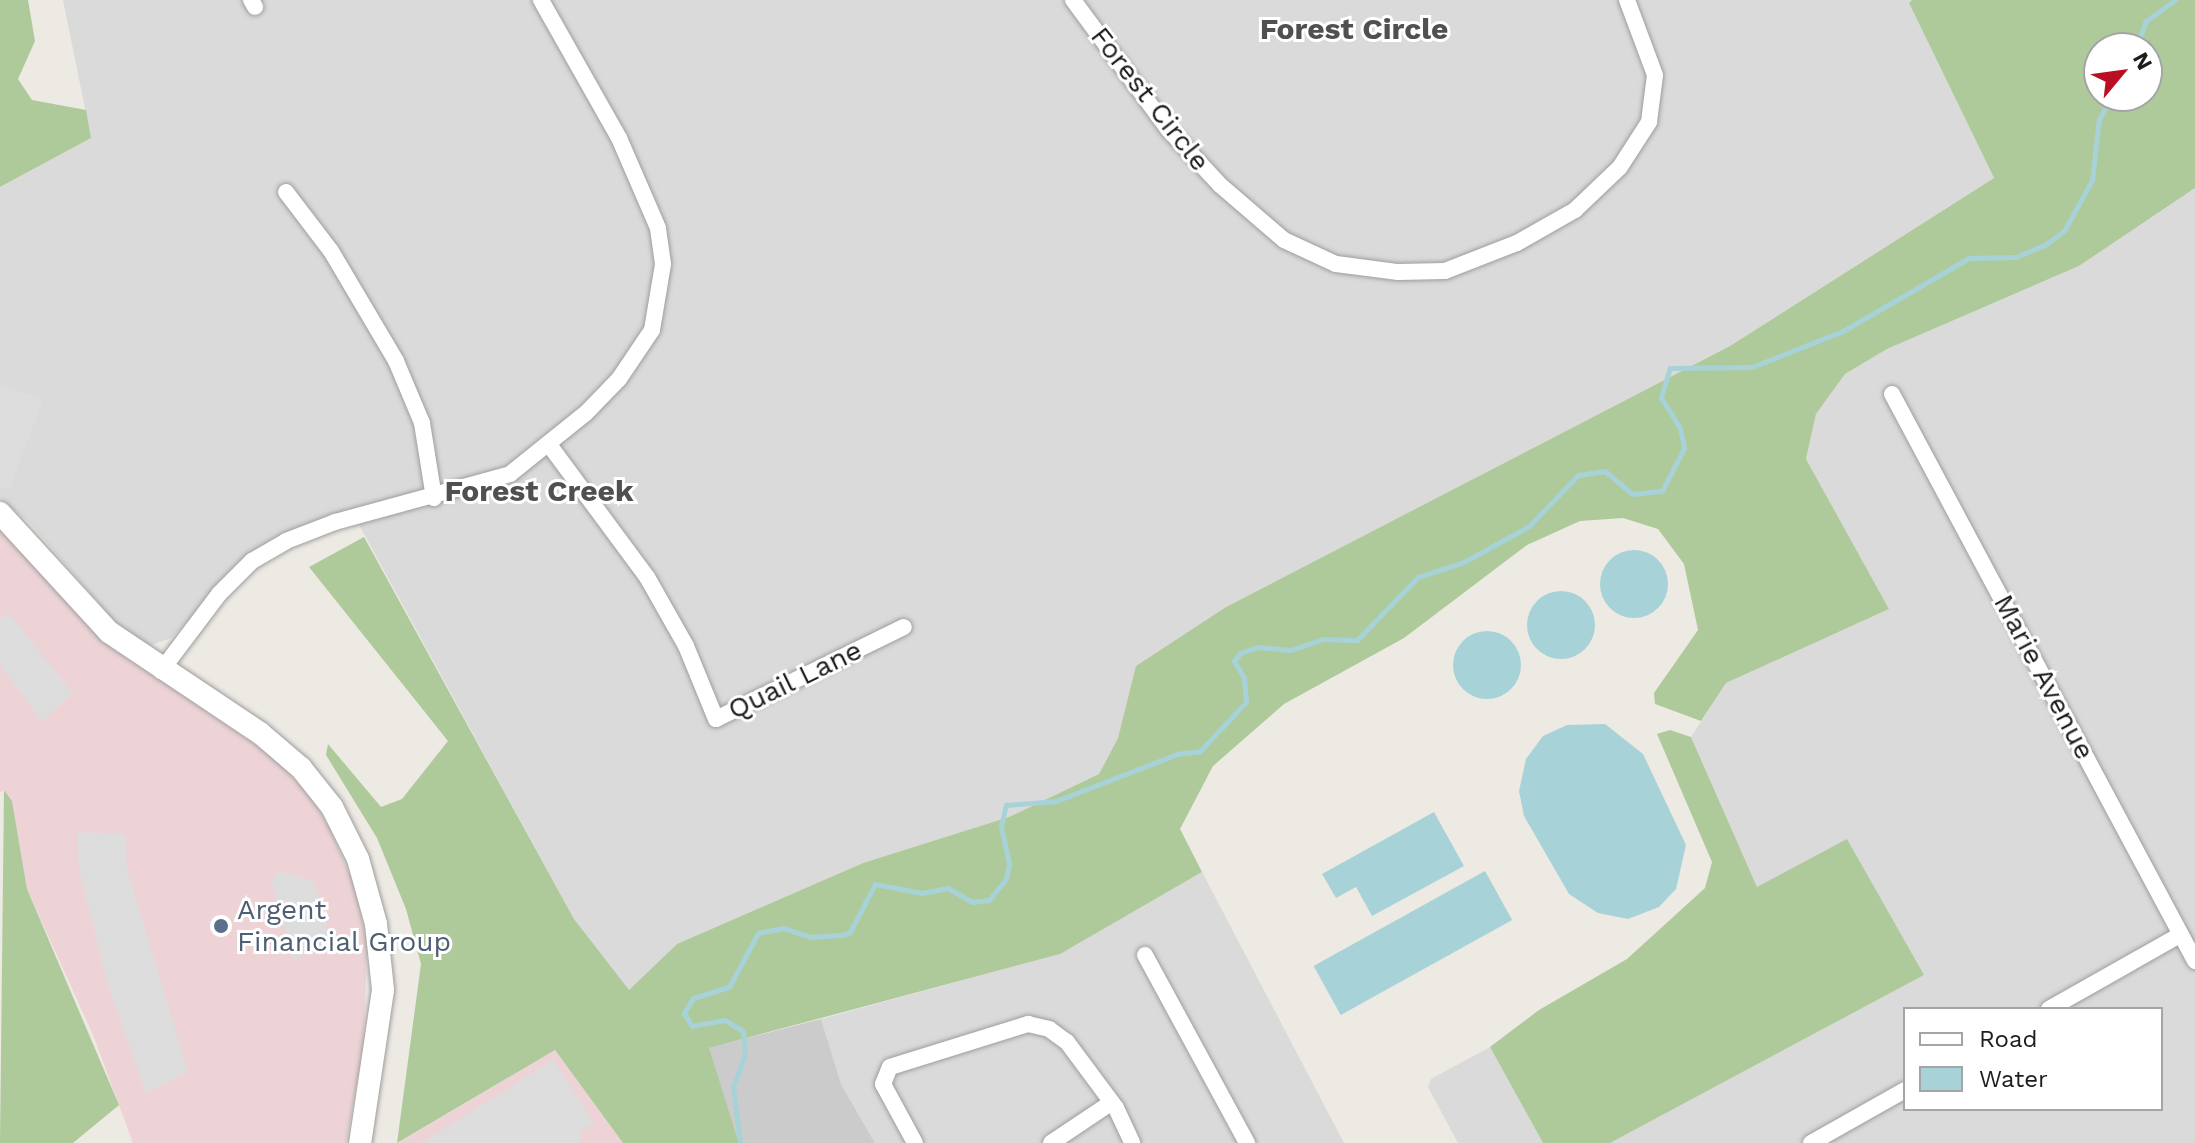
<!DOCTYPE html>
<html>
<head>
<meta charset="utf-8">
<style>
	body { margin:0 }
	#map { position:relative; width:2195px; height:1143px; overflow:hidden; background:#ede9e3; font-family:"Work Sans",sans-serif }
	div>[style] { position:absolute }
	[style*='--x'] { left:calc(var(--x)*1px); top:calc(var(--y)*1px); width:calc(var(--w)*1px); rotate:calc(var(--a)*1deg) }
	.residential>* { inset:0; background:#dbdada }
	.commercial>* { inset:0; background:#edd3d5 }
	.religious>* { inset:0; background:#cbcbcb }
	.forest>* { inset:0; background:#aeca9b }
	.parking>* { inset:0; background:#ddd }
	.water>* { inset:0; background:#a7d3d8; transform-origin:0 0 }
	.round { border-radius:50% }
	.stream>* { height:5px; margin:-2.5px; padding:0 2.5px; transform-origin:2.5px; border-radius:2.5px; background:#a7d3d8 }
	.roads { filter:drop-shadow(0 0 2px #9e9e9e) drop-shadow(0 0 2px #9e9e9e) }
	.minor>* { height:16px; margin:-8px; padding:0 8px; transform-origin:8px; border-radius:8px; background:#fff }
	.tertiary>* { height:22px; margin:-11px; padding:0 11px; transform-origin:11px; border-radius:11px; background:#fff }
	.dots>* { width:22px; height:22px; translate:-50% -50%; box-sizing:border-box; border:4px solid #fff; border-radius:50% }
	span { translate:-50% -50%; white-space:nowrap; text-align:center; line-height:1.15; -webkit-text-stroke:6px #fff; paint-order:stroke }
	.street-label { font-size:28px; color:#1d1d1d }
	.service-label { font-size:28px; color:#4e5e75 }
	.left { translate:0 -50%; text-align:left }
	.neighbourhood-label { font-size:30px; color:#505050; font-weight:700 }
	.legend { position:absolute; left:1903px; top:1007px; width:260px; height:104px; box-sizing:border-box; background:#fff; border:2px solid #a5a5a5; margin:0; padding:10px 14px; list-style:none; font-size:24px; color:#1d1d1d }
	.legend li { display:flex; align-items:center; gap:16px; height:40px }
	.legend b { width:40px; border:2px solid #a5a5a5 }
	.north { position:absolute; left:2083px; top:32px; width:80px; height:80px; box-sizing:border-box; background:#fff; border:2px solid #a5a5a5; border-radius:50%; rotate:61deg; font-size:22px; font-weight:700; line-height:32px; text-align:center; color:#1d1d1d }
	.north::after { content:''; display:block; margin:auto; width:28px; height:36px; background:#bb0e23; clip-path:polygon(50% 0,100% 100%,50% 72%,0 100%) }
</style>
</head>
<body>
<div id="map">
	<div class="residential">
		<div style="clip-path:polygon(63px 0,1912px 0,1909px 3px,1994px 178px,1730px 346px,1226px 607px,1137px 666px,1118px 738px,1099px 774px,1009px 817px,863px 863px,677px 944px,628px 991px,574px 919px,352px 512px,284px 533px,262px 547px,171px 638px,151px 645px,139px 643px,117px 624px,29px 522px,0 499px,0 187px,91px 138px)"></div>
		<div style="clip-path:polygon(evenodd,2195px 188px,2195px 1143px,1610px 1143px,1924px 975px,1757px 887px,1691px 737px,1726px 683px,1889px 609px,1806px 459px,1816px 414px,1845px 374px,1887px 349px,2079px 266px,2195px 188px,1905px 1009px,2161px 1009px,2161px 1109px,1905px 1109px,1905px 1009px)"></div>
		<div style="clip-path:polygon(1202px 872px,1344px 1143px,875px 1143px,841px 1084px,821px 1019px,1059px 954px)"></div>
		<div style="clip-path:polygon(1490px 1047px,1543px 1143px,1458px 1143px,1428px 1087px,1431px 1079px)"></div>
	</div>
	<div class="commercial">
		<div style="clip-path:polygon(0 526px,110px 647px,272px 756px,312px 798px,331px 831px,355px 887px,367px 941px,364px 1043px,346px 1143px,133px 1143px,93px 1035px,27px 889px,12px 801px,4px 790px,0 792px)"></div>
		<div style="clip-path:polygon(555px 1050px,623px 1143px,398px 1143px)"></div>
	</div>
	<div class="religious">
		<div style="clip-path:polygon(821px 1019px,841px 1084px,875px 1143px,739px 1143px,708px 1048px)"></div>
	</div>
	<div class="forest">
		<div style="clip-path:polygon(0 0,28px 0,35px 41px,18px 79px,32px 100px,86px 110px,91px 138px,0 187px)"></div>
		<div style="clip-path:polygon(evenodd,1912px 0,2195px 0,2195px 188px,2079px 266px,1887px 349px,1845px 374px,1816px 414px,1806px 459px,1889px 609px,1726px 683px,1701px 721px,1655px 704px,1654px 693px,1698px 630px,1684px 564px,1658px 529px,1623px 518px,1580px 521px,1527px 545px,1404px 638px,1284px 704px,1213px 766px,1180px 829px,1202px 872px,1060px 954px,709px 1048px,739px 1143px,623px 1143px,555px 1050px,397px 1143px,421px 964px,406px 909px,377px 838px,326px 755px,328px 744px,381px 807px,402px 799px,448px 741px,309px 567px,364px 537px,574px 919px,629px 990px,677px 944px,863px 863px,1009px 817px,1099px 774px,1118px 738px,1136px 666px,1226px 607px,1730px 346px,1994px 178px,1909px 3px,1912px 0,2147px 48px,2147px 96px,2099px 96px,2099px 48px,2147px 48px)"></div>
		<div style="clip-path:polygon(1670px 730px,1691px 737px,1757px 887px,1847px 839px,1924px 975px,1610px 1143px,1543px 1143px,1490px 1047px,1539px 1010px,1627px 959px,1705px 888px,1712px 862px,1657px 734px)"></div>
		<div style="clip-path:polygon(4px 790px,12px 801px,27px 889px,119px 1105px,73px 1143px,0 1143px)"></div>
	</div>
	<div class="parking">
		<div style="clip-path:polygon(0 384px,43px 400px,9px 490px,0 487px)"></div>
		<div style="clip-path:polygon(9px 614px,73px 693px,42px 722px,0 665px,0 618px)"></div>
		<div style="clip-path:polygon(77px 832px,125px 834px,127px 869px,188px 1072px,146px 1093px,108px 985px,79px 869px)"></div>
		<div style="clip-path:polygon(278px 871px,314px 881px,331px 943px,318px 938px,294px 963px,272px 883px)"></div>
		<div style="clip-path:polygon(553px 1060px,595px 1123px,580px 1131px,582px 1143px,422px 1143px)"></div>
	</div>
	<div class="water">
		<div class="round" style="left:1600px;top:550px;width:68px;height:68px"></div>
		<div class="round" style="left:1527px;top:591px;width:68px;height:68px"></div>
		<div class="round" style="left:1453px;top:631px;width:68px;height:68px"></div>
		<div style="clip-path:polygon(1605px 724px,1643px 754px,1686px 845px,1676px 889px,1659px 907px,1628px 919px,1598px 913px,1569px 894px,1524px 816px,1519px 791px,1526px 759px,1543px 736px,1567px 725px)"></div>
		<div style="clip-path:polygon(1434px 812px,1464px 866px,1372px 916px,1356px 887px,1336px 898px,1322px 874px)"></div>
		<div style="left:1485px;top:871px;width:56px;height:196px;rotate:61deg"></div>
	</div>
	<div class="stream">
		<div style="--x:2136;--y:48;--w:29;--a:-70"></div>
		<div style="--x:2146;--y:21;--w:36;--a:-36"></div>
		<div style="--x:740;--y:1143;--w:56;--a:-97.1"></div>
		<div style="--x:733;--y:1087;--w:35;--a:-70"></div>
		<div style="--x:745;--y:1054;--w:23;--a:-95"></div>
		<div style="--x:743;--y:1031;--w:21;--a:-149"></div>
		<div style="--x:725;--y:1020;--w:34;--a:170"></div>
		<div style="--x:692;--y:1026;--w:15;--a:-122"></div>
		<div style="--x:684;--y:1013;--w:17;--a:-59"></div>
		<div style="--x:693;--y:998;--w:38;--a:-17"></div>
		<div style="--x:729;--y:987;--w:61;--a:-61.8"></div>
		<div style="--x:758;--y:933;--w:25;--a:-11"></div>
		<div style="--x:783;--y:928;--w:29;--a:18"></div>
		<div style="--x:811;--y:937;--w:32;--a:-4"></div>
		<div style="--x:843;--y:935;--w:8;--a:-23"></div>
		<div style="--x:850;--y:932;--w:54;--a:-62.5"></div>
		<div style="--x:875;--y:884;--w:48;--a:10.8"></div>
		<div style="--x:922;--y:893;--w:26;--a:-11"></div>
		<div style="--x:948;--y:888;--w:28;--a:30"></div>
		<div style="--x:972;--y:902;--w:17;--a:-7"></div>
		<div style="--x:989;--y:900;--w:27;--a:-51"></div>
		<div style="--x:1006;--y:879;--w:15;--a:-79"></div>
		<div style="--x:1009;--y:864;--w:39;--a:-102"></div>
		<div style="--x:1001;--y:826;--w:22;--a:-77"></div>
		<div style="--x:1006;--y:805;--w:50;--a:-4.6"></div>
		<div style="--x:1056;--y:801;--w:130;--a:-21.2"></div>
		<div style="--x:1177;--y:754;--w:23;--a:-7"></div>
		<div style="--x:1200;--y:751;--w:67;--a:-46.8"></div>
		<div style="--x:1246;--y:702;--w:24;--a:-95"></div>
		<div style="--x:1244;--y:678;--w:20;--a:-120"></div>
		<div style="--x:1234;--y:661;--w:10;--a:-53"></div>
		<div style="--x:1240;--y:653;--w:18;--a:-19"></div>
		<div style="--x:1257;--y:647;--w:34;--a:5"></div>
		<div style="--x:1291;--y:650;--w:34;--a:-19"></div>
		<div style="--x:1323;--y:639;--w:34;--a:2"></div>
		<div style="--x:1357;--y:640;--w:88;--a:-45.9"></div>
		<div style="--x:1418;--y:577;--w:48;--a:-18.1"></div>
		<div style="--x:1464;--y:562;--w:74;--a:-29"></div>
		<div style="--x:1529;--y:526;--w:71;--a:-46.1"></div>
		<div style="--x:1578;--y:475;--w:27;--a:-8"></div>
		<div style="--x:1605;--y:471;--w:35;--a:40"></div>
		<div style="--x:1632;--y:494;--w:30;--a:-6"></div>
		<div style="--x:1662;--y:491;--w:48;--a:-62.9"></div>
		<div style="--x:1684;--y:448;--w:20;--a:-101"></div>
		<div style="--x:1680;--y:428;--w:36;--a:-122"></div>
		<div style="--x:1661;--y:397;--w:30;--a:-73"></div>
		<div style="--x:1670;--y:368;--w:82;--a:-0.7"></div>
		<div style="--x:1752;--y:367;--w:98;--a:-21.6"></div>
		<div style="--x:1843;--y:331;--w:146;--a:-30.1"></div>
		<div style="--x:1969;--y:258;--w:47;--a:-1.2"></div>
		<div style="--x:2016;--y:257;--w:33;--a:-23"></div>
		<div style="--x:2046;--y:244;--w:22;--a:-36"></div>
		<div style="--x:2064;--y:231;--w:58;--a:-61.2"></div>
		<div style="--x:2092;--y:180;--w:61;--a:-83.5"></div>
		<div style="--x:2099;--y:119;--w:27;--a:-59"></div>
	</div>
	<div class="roads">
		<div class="minor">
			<div style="--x:251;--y:0;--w:8;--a:60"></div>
			<div style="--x:1073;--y:0;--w:160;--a:53.6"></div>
			<div style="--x:1168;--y:129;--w:76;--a:47.1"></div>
			<div style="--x:1220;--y:185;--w:84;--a:40.7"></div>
			<div style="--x:1284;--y:240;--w:57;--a:24.8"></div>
			<div style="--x:1336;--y:264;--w:63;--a:7.4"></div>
			<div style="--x:1398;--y:272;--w:47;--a:-1.2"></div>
			<div style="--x:1445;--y:271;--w:77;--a:-21.3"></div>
			<div style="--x:1517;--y:243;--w:67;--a:-29.6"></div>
			<div style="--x:1575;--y:210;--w:62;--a:-43.7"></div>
			<div style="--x:1620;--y:167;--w:54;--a:-57.2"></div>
			<div style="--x:1649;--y:122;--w:47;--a:-82.7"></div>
			<div style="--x:1655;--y:75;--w:80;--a:-110.5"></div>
			<div style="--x:286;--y:192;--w:74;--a:52.7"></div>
			<div style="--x:331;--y:251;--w:128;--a:59.4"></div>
			<div style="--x:396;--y:361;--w:67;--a:67.2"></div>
			<div style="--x:422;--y:423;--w:76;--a:80.9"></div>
			<div style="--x:1892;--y:394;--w:643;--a:61.88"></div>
			<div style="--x:550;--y:446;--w:163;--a:53.5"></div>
			<div style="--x:647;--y:577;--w:79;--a:60.5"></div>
			<div style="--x:686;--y:646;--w:79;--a:67.7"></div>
			<div style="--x:716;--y:719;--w:209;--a:-26.1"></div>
			<div style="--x:161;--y:671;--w:96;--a:-53"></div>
			<div style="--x:219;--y:594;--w:47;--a:-45"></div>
			<div style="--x:252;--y:561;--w:39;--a:-30"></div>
			<div style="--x:286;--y:541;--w:53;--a:-21.2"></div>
			<div style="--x:335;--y:522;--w:181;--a:-15.3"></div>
			<div style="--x:510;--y:474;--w:97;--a:-38.8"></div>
			<div style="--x:586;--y:413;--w:47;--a:-45.9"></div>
			<div style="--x:619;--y:379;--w:59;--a:-56"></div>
			<div style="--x:652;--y:330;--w:67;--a:-80.5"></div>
			<div style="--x:663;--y:264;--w:36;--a:-98"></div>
			<div style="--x:658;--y:228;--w:98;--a:-113.4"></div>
			<div style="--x:619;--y:138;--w:159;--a:-119.5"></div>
			<div style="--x:1145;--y:955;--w:214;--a:61.5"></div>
			<div style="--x:2049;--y:1009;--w:150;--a:-29.5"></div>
			<div style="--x:915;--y:1143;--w:67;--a:-118.5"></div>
			<div style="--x:883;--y:1084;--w:18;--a:-68"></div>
			<div style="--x:890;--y:1067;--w:145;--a:-17.3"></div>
			<div style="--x:1028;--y:1024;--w:22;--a:13"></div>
			<div style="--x:1049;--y:1029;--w:22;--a:36"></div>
			<div style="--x:1067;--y:1042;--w:82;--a:53.4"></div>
			<div style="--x:1116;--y:1108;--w:38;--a:65"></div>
			<div style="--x:1051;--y:1143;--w:73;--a:-33.9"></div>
			<div style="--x:1811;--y:1143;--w:108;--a:-29.4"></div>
		</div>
		<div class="tertiary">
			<div style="--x:0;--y:513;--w:161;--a:47.5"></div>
			<div style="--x:109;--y:632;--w:182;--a:33.8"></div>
			<div style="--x:260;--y:733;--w:54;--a:40.5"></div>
			<div style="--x:301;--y:768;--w:50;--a:51.5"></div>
			<div style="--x:332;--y:807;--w:58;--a:63.4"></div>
			<div style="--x:358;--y:859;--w:67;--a:74.5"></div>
			<div style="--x:376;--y:924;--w:66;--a:83.9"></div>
			<div style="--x:383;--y:990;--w:155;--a:98.5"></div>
		</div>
	</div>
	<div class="dots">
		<div style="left:221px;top:926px;background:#5c6f8a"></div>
	</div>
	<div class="street-label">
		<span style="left:1150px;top:99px;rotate:52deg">Forest Circle</span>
		<span style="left:2044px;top:677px;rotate:62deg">Marie Avenue</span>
		<span style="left:795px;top:680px;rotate:-26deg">Quail Lane</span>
	</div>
	<div class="service-label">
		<span class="left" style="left:237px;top:926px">Argent<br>Financial Group</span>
	</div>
	<div class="neighbourhood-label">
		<span style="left:1354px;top:29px">Forest Circle</span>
		<span style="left:539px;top:491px">Forest Creek</span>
	</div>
	<ul class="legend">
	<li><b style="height:10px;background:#fff"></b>Road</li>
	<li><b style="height:22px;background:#a7d3d8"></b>Water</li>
	</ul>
	<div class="north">N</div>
</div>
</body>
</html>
